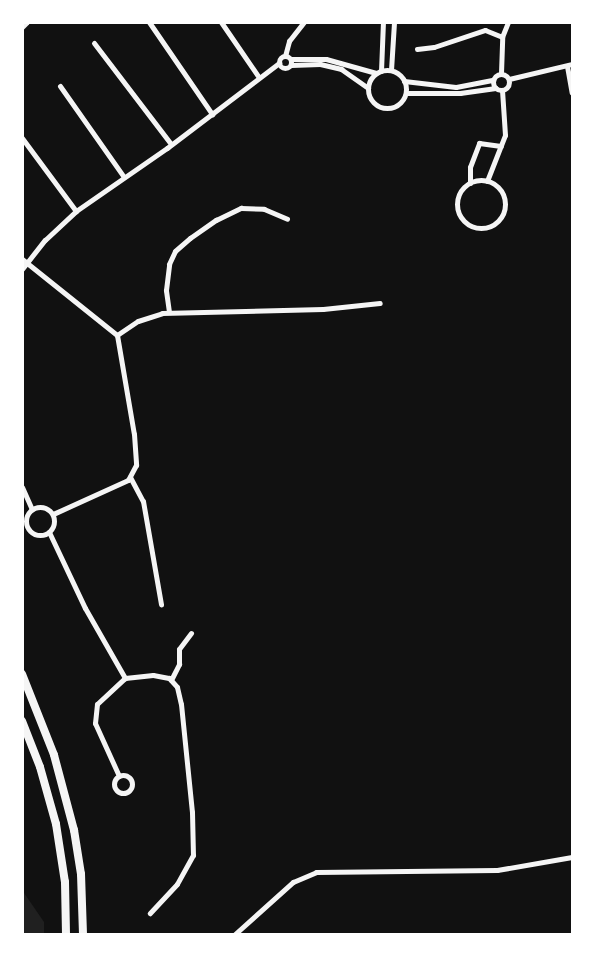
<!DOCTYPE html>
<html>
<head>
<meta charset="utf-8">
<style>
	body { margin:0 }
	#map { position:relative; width:595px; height:957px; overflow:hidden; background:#111; font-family:"DM Sans",sans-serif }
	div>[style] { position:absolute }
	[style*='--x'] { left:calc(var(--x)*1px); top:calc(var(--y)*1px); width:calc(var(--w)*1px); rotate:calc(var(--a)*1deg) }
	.green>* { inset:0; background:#202020 }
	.minor>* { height:5px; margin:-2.5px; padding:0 2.5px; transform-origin:2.5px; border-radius:2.5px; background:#f5f5f5 }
	.minor>.ring { margin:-2.5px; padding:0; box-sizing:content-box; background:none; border:5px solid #f5f5f5; border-radius:50% }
	.secondary>* { height:8px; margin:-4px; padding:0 4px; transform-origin:4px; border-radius:4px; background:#f5f5f5 }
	span { translate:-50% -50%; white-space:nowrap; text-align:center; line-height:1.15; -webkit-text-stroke:4.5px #fff; paint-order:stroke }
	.frame { position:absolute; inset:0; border:24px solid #fff; pointer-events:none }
</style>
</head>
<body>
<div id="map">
	<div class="green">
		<div style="clip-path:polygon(22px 890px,44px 922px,44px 934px,23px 934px)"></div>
	</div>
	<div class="minor">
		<div style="--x:149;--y:22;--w:112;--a:55.6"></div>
		<div style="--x:221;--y:22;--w:65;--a:55.6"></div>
		<div style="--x:22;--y:27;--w:7;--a:-45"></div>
		<div style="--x:94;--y:43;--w:127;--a:52.7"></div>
		<div style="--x:417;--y:49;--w:17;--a:-7"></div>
		<div style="--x:434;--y:47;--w:54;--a:-18.4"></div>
		<div style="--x:485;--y:30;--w:18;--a:22"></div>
		<div class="ring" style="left:279px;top:56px;width:7px;height:7px"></div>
		<div style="--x:285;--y:56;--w:16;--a:-75"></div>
		<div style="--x:289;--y:41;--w:24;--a:-52"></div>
		<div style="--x:291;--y:59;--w:35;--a:0"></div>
		<div style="--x:326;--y:59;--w:52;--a:15.6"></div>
		<div style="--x:291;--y:65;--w:29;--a:-2"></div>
		<div style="--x:320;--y:64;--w:22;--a:13"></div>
		<div style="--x:341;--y:69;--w:33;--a:35"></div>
		<div style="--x:567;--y:66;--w:27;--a:80"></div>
		<div class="ring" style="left:368px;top:70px;width:33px;height:33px"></div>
		<div style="--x:391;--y:70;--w:48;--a:-86.4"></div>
		<div style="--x:381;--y:71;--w:49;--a:-87.7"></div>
		<div style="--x:501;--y:73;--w:36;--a:-88"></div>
		<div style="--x:502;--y:37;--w:16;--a:-68"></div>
		<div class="ring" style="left:493px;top:74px;width:11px;height:11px"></div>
		<div style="--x:509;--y:79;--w:65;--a:-13.4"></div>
		<div style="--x:404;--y:81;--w:52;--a:6.6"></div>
		<div style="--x:456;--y:87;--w:38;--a:-11"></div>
		<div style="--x:60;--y:86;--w:111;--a:54.9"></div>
		<div style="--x:406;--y:93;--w:54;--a:0"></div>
		<div style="--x:460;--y:93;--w:36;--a:-8"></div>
		<div style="--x:22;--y:138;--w:91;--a:53.5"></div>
		<div class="ring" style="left:457px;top:180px;width:43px;height:43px"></div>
		<div style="--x:487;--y:181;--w:49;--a:-68.6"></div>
		<div style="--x:505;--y:135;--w:45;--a:-93.8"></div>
		<div style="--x:470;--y:183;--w:16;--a:-90"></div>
		<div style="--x:470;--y:167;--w:26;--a:-69"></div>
		<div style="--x:479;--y:143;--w:22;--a:8"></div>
		<div style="--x:22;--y:259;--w:122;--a:38.7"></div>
		<div style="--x:117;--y:335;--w:100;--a:80.3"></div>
		<div style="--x:134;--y:434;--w:31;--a:86"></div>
		<div style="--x:136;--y:465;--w:17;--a:118"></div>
		<div style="--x:128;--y:480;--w:82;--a:155.6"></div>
		<div style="--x:22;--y:269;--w:37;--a:-52"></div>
		<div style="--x:45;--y:240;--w:42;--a:-43.1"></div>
		<div style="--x:76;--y:211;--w:111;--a:-34.7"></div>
		<div style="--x:167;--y:148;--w:141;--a:-37.2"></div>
		<div style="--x:169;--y:312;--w:22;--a:-98"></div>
		<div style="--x:166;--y:290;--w:26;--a:-83"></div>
		<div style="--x:169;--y:264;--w:14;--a:-65"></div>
		<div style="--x:175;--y:251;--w:20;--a:-41"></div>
		<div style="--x:190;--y:238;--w:32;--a:-35"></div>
		<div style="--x:216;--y:220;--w:28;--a:-26"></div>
		<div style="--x:241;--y:208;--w:23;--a:2"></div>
		<div style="--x:264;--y:209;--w:25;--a:23"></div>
		<div style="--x:117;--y:335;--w:25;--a:-34"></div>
		<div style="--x:138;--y:321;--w:25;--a:-18"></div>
		<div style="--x:162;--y:313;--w:161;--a:-1.4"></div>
		<div style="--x:323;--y:309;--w:57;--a:-6"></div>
		<div style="--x:130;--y:477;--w:27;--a:62"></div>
		<div style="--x:143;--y:501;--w:105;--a:80.1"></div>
		<div style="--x:22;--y:487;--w:24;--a:66"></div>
		<div class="ring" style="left:26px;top:507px;width:23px;height:23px"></div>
		<div style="--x:49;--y:532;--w:84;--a:64.7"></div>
		<div style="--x:85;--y:608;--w:81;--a:60.3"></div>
		<div style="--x:171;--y:680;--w:18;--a:-63"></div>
		<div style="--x:179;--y:664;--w:15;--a:-90"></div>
		<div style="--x:179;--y:649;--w:20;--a:-53"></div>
		<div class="ring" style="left:114px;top:775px;width:13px;height:13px"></div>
		<div style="--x:119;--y:776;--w:58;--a:-114.4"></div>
		<div style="--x:95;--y:723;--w:19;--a:-84"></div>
		<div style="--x:97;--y:704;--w:38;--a:-43"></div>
		<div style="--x:125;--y:678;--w:28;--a:-6"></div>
		<div style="--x:153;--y:675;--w:16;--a:11"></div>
		<div style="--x:169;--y:678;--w:12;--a:48"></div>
		<div style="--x:177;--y:687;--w:17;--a:77"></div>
		<div style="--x:181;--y:704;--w:109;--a:84.2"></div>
		<div style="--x:192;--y:812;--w:43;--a:88.7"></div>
		<div style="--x:193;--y:855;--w:33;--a:119"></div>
		<div style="--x:177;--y:884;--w:40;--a:133"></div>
		<div style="--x:235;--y:934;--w:78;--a:-41.9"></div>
		<div style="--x:293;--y:882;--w:25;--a:-23"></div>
		<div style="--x:316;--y:872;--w:181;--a:-0.6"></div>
		<div style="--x:497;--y:870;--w:76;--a:-9.8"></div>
	</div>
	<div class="secondary">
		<div style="--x:22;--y:674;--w:87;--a:68.4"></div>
		<div style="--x:54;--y:755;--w:78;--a:75.1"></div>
		<div style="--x:74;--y:830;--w:45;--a:81"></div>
		<div style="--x:81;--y:874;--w:60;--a:88.1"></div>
		<div style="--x:22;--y:721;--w:49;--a:68.6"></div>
		<div style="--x:40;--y:767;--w:59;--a:74.3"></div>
		<div style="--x:56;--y:824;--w:59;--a:81.2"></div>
		<div style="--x:65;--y:882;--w:52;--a:88.9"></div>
	</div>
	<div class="frame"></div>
</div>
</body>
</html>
